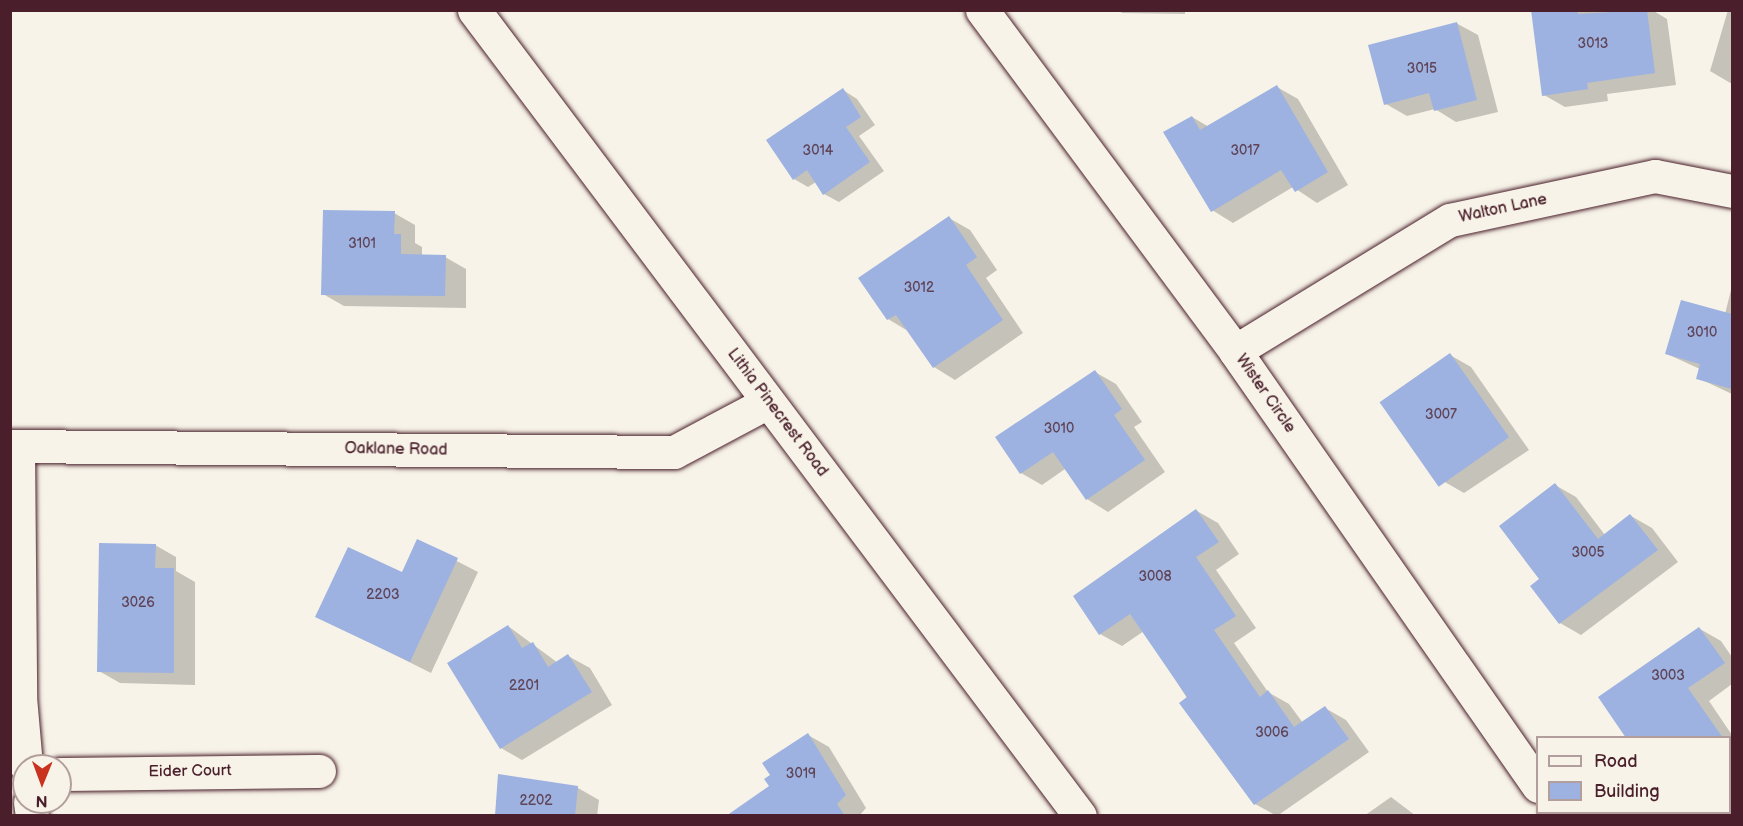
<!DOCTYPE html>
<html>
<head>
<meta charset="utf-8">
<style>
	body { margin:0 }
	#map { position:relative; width:1743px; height:826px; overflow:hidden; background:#f7f3e8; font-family:"Balsamiq Sans",sans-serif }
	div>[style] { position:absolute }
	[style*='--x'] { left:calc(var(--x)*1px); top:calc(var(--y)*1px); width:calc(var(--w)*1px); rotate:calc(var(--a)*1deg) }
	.shadow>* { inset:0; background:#0003 }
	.building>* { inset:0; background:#9db2e0; transform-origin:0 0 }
	.roads { filter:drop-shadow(0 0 2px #4a1f2b) drop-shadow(0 0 2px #4a1f2b) }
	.minor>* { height:33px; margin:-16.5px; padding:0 16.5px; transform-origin:16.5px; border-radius:16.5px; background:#f7f3e8 }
	.secondary>* { height:33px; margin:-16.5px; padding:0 16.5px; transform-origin:16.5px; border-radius:16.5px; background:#f7f3e8 }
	span { translate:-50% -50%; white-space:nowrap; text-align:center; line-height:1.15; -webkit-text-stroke:6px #f7f3e8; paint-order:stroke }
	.number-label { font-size:14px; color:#5f4458 }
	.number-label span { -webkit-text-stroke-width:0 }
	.street-label { font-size:16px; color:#4a1f2b }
	.frame { position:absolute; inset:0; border:12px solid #4a1f2b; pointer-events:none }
	.legend { position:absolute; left:1536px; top:736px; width:195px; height:78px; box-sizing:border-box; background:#f7f3e8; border:2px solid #b29e9c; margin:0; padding:8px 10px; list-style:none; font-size:18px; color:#4a1f2b }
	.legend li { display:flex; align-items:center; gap:12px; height:30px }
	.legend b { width:30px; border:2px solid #b29e9c }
	.north { position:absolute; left:12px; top:754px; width:60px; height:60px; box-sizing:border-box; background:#f7f3e8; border:2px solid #b29e9c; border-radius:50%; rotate:181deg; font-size:16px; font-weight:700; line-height:24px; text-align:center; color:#4a1f2b }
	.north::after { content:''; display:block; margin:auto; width:21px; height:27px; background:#c8321e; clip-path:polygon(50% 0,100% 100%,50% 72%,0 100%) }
</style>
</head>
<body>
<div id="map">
	<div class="shadow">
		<div style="clip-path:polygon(1118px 10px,1185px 10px,1185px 14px,1122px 13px)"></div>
		<div style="clip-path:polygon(1532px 10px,1652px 10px,1667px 19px,1676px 85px,1607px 94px,1608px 101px,1565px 107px,1544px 95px)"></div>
		<div style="clip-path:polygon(1728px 10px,1732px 10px,1732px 84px,1710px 71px)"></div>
		<div style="clip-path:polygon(1456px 23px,1478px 35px,1498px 112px,1456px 122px,1435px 109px,1407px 116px,1386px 104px)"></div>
		<div style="clip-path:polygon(1277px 87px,1298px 99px,1348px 185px,1317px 203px,1293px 187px,1233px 223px,1212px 210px,1192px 117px,1209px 127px)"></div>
		<div style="clip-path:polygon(843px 90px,857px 99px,875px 125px,859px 136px,884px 171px,839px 202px,824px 194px,816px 182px,808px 187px,794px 179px)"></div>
		<div style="clip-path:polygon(394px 213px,415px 225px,415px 243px,422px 247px,422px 256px,445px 257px,466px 269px,466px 308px,344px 306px,323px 294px)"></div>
		<div style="clip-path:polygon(949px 218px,970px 230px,997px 270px,986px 278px,1023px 333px,955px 380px,934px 367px,908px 331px,888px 319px)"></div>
		<div style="clip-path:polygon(1732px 286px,1732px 394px,1698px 378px,1700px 369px,1667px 354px,1725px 314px)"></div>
		<div style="clip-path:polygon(1450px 355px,1471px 367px,1529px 450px,1464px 493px,1443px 481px)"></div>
		<div style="clip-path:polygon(1095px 372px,1116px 384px,1142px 422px,1134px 427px,1165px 472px,1108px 512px,1087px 499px,1065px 469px,1042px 485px,1021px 473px)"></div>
		<div style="clip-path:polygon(1555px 485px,1576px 497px,1605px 535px,1631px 516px,1652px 528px,1678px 562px,1581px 635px,1560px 623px,1541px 580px)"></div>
		<div style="clip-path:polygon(1197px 511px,1218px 523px,1239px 554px,1216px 570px,1256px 628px,1234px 643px,1268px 692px,1289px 704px,1303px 723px,1325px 708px,1346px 720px,1369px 752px,1277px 816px,1255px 804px,1144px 631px,1122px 646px,1100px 634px)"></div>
		<div style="clip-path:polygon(418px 541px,478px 572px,431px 673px,317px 616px,403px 574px)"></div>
		<div style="clip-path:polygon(155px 545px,176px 557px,176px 571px,195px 582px,195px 685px,120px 683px,99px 671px)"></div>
		<div style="clip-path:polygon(508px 626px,558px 663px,568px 656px,590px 668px,612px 705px,522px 760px,501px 748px)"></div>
		<div style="clip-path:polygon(1700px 629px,1721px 641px,1732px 657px,1732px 684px,1709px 701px,1732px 735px,1730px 773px,1730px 738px,1632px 738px)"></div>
		<div style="clip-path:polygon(808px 735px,829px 747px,866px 808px,859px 816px,741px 816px,771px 786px)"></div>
		<div style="clip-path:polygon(500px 775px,578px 788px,599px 800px,597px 816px,496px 816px)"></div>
		<div style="clip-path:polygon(1391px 797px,1416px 816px,1364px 816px)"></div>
	</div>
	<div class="building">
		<div style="clip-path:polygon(1531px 10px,1577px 10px,1578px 14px,1647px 10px,1655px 73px,1587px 83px,1588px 89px,1542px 96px)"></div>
		<div style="clip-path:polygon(1457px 22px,1477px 100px,1434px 111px,1429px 93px,1384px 105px,1368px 45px)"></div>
		<div style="clip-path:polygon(1277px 85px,1328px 172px,1295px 192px,1281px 170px,1211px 212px,1163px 132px,1192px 116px,1200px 130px)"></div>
		<div style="clip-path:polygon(843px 88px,861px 117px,846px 127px,870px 162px,823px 195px,807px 170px,793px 180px,766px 140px)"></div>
		<div style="clip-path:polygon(323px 210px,395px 211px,394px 234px,401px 234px,401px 254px,446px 255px,445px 296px,321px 295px)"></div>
		<div style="clip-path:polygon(949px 216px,977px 257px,966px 265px,1003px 320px,933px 368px,896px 315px,887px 320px,858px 278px)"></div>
		<div style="clip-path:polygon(1681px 300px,1732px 314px,1732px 389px,1696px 379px,1700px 364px,1665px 354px)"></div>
		<div style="left:1450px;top:353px;width:103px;height:86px;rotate:55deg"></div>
		<div style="clip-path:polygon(1095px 370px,1122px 409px,1114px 415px,1145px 460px,1086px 500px,1053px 452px,1020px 474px,995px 437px)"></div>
		<div style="clip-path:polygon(1555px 483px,1598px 539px,1630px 514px,1658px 550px,1559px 624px,1530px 586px,1539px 579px,1499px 526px)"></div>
		<div style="clip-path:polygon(1196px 509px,1219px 542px,1196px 557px,1236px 616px,1214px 630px,1260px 697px,1268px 690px,1294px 727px,1325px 706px,1349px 739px,1254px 805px,1179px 703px,1187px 697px,1130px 614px,1099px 635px,1073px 596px)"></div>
		<div style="clip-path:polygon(417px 539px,458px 558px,410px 662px,315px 617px,348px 547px,402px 572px)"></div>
		<div style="clip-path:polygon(99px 543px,156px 544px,155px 568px,174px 568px,174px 673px,97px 672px)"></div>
		<div style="clip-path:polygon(508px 625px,522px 648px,533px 642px,548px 667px,568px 654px,592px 692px,500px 749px,447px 663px)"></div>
		<div style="clip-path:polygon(1699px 627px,1725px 663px,1688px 688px,1723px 738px,1626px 738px,1598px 697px)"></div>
		<div style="clip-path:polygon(808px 733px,846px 795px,837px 804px,845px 816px,726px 816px,769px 786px,764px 779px,770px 775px,762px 763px)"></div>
		<div style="clip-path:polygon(498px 774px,578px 786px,575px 816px,495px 816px)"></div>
	</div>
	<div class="roads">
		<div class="minor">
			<div style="--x:982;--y:10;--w:425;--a:53.4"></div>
			<div style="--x:1235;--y:351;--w:530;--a:55.14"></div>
			<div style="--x:1235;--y:351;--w:252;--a:-31.4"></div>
			<div style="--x:1450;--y:220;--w:210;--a:-12.1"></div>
			<div style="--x:1655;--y:176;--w:78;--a:11"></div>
			<div style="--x:10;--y:446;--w:664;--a:0.52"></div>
			<div style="--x:674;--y:452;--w:106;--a:-28"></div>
			<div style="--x:18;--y:446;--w:251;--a:89.5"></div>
			<div style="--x:20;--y:697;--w:69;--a:85"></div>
			<div style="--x:60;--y:774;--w:259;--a:-0.7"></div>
			<div style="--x:30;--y:802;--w:14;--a:82"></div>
			<div style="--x:1556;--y:812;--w:4;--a:63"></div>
		</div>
		<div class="secondary">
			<div style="--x:474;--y:10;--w:1008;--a:53.06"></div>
		</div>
	</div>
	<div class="number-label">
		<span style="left:1593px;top:44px">3013</span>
		<span style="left:1422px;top:69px">3015</span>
		<span style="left:818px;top:151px">3014</span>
		<span style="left:1245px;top:151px">3017</span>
		<span style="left:362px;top:244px">3101</span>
		<span style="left:919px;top:288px">3012</span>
		<span style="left:1702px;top:333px">3010</span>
		<span style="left:1441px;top:415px">3007</span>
		<span style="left:1059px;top:429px">3010</span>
		<span style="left:1588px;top:553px">3005</span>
		<span style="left:1155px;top:577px">3008</span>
		<span style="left:383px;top:595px">2203</span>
		<span style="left:138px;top:603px">3026</span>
		<span style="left:1668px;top:676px">3003</span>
		<span style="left:524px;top:686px">2201</span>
		<span style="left:1272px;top:733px">3006</span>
		<span style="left:801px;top:774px">3019</span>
		<span style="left:536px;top:801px">2202</span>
	</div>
	<div class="street-label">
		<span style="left:1503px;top:209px;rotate:-12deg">Walton Lane</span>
		<span style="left:1265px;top:394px;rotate:55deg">Wister Circle</span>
		<span style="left:777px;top:413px;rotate:53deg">Lithia Pinecrest Road</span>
		<span style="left:396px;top:450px;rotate:1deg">Oaklane Road</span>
		<span style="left:190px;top:772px;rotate:-1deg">Eider Court</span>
	</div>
	<div class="frame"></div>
	<ul class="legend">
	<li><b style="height:8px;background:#f7f3e8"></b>Road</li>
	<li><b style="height:16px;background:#9db2e0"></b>Building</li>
	</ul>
	<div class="north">N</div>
</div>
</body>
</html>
